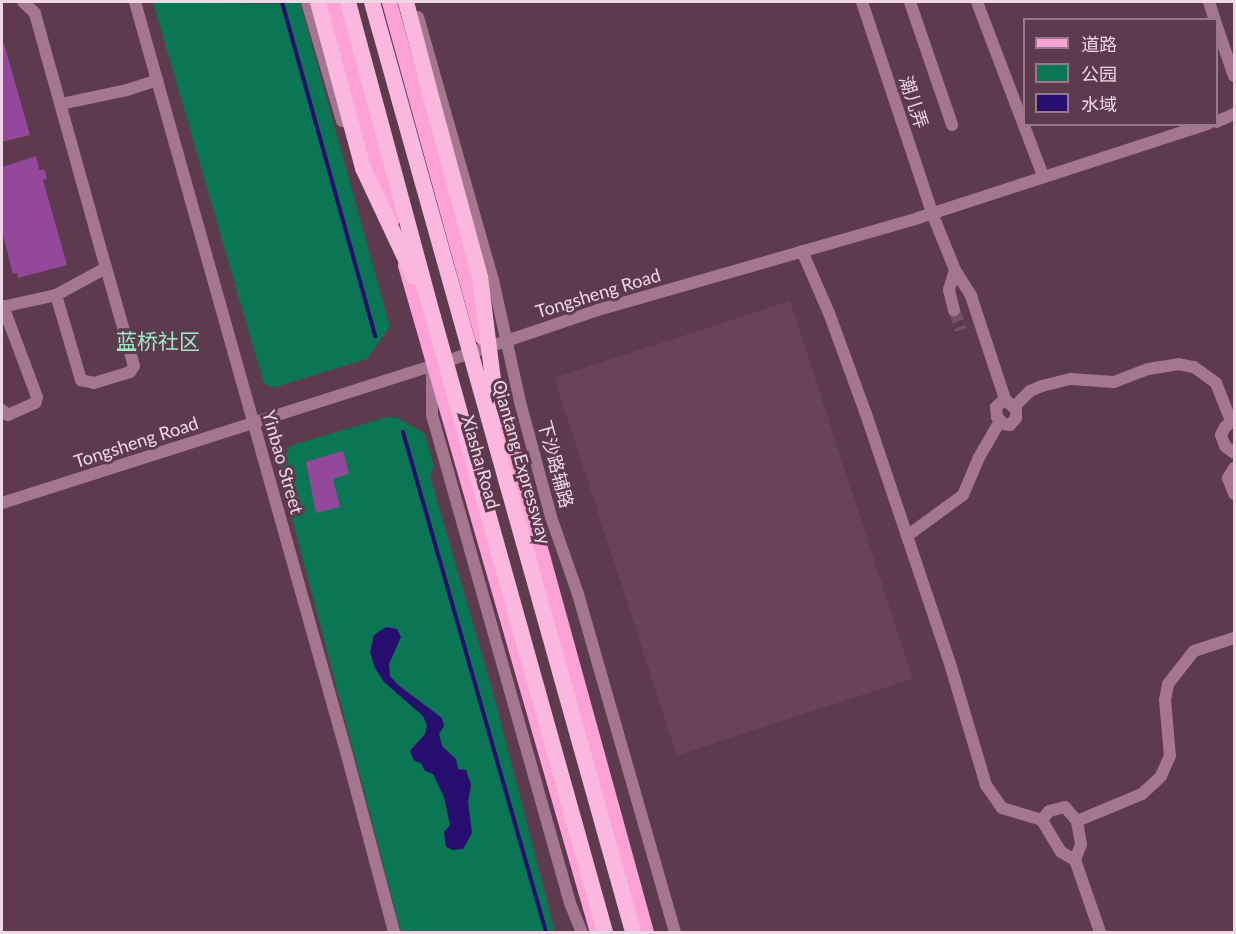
<!DOCTYPE html>
<html>
<head>
<meta charset="utf-8">
<style>
	body { margin:0 }
	#map { position:relative; width:1236px; height:934px; overflow:hidden; background:#5e3a4f; font-family:Lato,"Noto Sans SC",sans-serif }
	div>[style] { position:absolute }
	[style*='--x'] { left:calc(var(--x)*1px); top:calc(var(--y)*1px); width:calc(var(--w)*1px); rotate:calc(var(--a)*1deg) }
	.built>* { inset:0; background:#6c415a; transform-origin:0 0 }
	.green>* { inset:0; background:#0b7654 }
	.water>* { inset:0; background:#270d6d }
	.stream>* { height:4px; margin:-2px; padding:0 2px; transform-origin:2px; border-radius:2px; background:#270d6d }
	.building>* { inset:0; background:#93489b }
	.minor-tunnel>* { height:12px; margin-top:-6px; transform-origin:0; background:repeating-linear-gradient(90deg,#745265 0 12px,transparent 0 18px) }
	.minor>* { height:12px; margin:-6px; padding:0 6px; transform-origin:6px; border-radius:6px; background:#a47690 }
	.tertiary>* { height:12px; margin:-6px; padding:0 6px; transform-origin:6px; border-radius:6px; background:#a47690 }
	.primary>* { height:15px; margin:-7.5px; padding:0 7.5px; transform-origin:7.5px; border-radius:7.5px; background:#fda2d7 }
	.trunk>* { height:16px; margin:-8px; padding:0 8px; transform-origin:8px; border-radius:8px; background:#fbb8de }
	.trunk-bridge>* { height:16px; margin:-8px; padding:0 8px; transform-origin:8px; border-radius:8px; background:#fbb8de }
	span { translate:-50% -50%; white-space:nowrap; text-align:center; line-height:1.15; -webkit-text-stroke:6px #5e3a4f; paint-order:stroke }
	.street-label { font-size:18px; color:#eed8e4 }
	.quarter-label { font-size:21px; color:#97edc6 }
	.frame { position:absolute; inset:0; border:3px solid #eed8e4; pointer-events:none }
	.legend { position:absolute; left:1023px; top:18px; width:195px; height:108px; box-sizing:border-box; background:#5e3a4f; border:2px solid #98798b; margin:0; padding:8px 10px; list-style:none; font-size:18px; color:#eed8e4 }
	.legend li { display:flex; align-items:center; gap:12px; height:30px }
	.legend b { width:30px; border:2px solid #98798b }
</style>
</head>
<body>
<div id="map">
	<div class="built">
		<div style="left:790px;top:301px;width:397px;height:248px;rotate:72deg"></div>
	</div>
	<div class="green">
		<div style="clip-path:polygon(153px 2px,277px 4px,300px 2px,390px 327px,367px 359px,273px 388px,264px 384px)"></div>
		<div style="clip-path:polygon(388px 417px,398px 418px,425px 434px,434px 466px,430px 476px,493px 692px,555px 932px,401px 932px,279px 469px,290px 446px)"></div>
	</div>
	<div class="water">
		<div style="clip-path:polygon(386px 627px,397px 629px,401px 637px,389px 664px,390px 676px,398px 685px,442px 718px,444px 726px,439px 734px,442px 746px,456px 759px,458px 769px,466px 770px,471px 785px,468px 802px,472px 833px,463px 849px,453px 850px,446px 847px,444px 832px,450px 825px,444px 797px,433px 774px,425px 771px,421px 763px,414px 761px,410px 751px,425px 734px,427px 725px,423px 716px,384px 682px,375px 668px,370px 652px,374px 635px)"></div>
	</div>
	<div class="stream">
		<div style="--x:282;--y:2;--w:347;--a:74.4"></div>
		<div style="--x:403;--y:432;--w:520;--a:74.04"></div>
	</div>
	<div class="building">
		<div style="clip-path:polygon(2px 44px,4px 44px,30px 135px,2px 142px)"></div>
		<div style="clip-path:polygon(36px 156px,39px 170px,45px 170px,47px 179px,43px 180px,67px 265px,18px 278px,17px 273px,13px 274px,2px 231px,2px 167px)"></div>
		<div style="clip-path:polygon(343px 451px,349px 474px,333px 479px,340px 507px,316px 513px,306px 462px)"></div>
	</div>
	<div class="minor-tunnel">
		<div style="--x:954;--y:310;--w:21;--a:71"></div>
	</div>
	<div class="minor">
		<div style="--x:135;--y:2;--w:786;--a:74.28"></div>
		<div style="--x:348;--y:759;--w:179;--a:75.1"></div>
		<div style="--x:307;--y:2;--w:124;--a:73.6"></div>
		<div style="--x:862;--y:2;--w:222;--a:71.6"></div>
		<div style="--x:932;--y:213;--w:61;--a:68"></div>
		<div style="--x:955;--y:270;--w:21;--a:107"></div>
		<div style="--x:949;--y:290;--w:21;--a:76"></div>
		<div style="--x:910;--y:2;--w:130;--a:71.1"></div>
		<div style="--x:977;--y:2;--w:186;--a:69.2"></div>
		<div style="--x:418;--y:17;--w:273;--a:74.1"></div>
		<div style="--x:493;--y:280;--w:125;--a:77.5"></div>
		<div style="--x:520;--y:402;--w:119;--a:74.9"></div>
		<div style="--x:551;--y:517;--w:82;--a:70.7"></div>
		<div style="--x:578;--y:594;--w:352;--a:74"></div>
		<div style="--x:61;--y:104;--w:67;--a:-12"></div>
		<div style="--x:127;--y:90;--w:32;--a:-18"></div>
		<div style="--x:802;--y:251;--w:68;--a:66.5"></div>
		<div style="--x:829;--y:313;--w:108;--a:69.9"></div>
		<div style="--x:866;--y:414;--w:267;--a:71.4"></div>
		<div style="--x:951;--y:667;--w:123;--a:73.5"></div>
		<div style="--x:986;--y:785;--w:28;--a:55"></div>
		<div style="--x:1002;--y:808;--w:42;--a:16.7"></div>
		<div style="--x:955;--y:270;--w:31;--a:58"></div>
		<div style="--x:971;--y:296;--w:108;--a:71.7"></div>
		<div style="--x:1005;--y:399;--w:12;--a:138"></div>
		<div style="--x:996;--y:407;--w:10;--a:84"></div>
		<div style="--x:997;--y:417;--w:9;--a:49"></div>
		<div style="--x:1003;--y:424;--w:7;--a:8"></div>
		<div style="--x:1010;--y:425;--w:9;--a:-49"></div>
		<div style="--x:1016;--y:418;--w:8;--a:-90"></div>
		<div style="--x:1016;--y:410;--w:16;--a:-135"></div>
		<div style="--x:56;--y:295;--w:89;--a:73.6"></div>
		<div style="--x:81;--y:380;--w:13;--a:13"></div>
		<div style="--x:94;--y:383;--w:38;--a:-17"></div>
		<div style="--x:130;--y:372;--w:7;--a:-56"></div>
		<div style="--x:134;--y:366;--w:102;--a:-105.9"></div>
		<div style="--x:2;--y:307;--w:55;--a:-12.5"></div>
		<div style="--x:56;--y:295;--w:57;--a:-28.4"></div>
		<div style="--x:106;--y:268;--w:265;--a:-105.6"></div>
		<div style="--x:35;--y:13;--w:16;--a:-137"></div>
		<div style="--x:432;--y:370;--w:45;--a:90"></div>
		<div style="--x:432;--y:415;--w:507;--a:74.21"></div>
		<div style="--x:570;--y:903;--w:31;--a:68"></div>
		<div style="--x:1014;--y:407;--w:23;--a:-45"></div>
		<div style="--x:1030;--y:391;--w:13;--a:-23"></div>
		<div style="--x:1042;--y:386;--w:30;--a:-14"></div>
		<div style="--x:1071;--y:379;--w:43;--a:4"></div>
		<div style="--x:1114;--y:382;--w:36;--a:-21"></div>
		<div style="--x:1148;--y:369;--w:30;--a:-9"></div>
		<div style="--x:1178;--y:364;--w:16;--a:11"></div>
		<div style="--x:1194;--y:367;--w:27;--a:36"></div>
		<div style="--x:1216;--y:383;--w:41;--a:68.5"></div>
		<div style="--x:2;--y:410;--w:8;--a:40"></div>
		<div style="--x:8;--y:415;--w:30;--a:-24"></div>
		<div style="--x:35;--y:403;--w:6;--a:-72"></div>
		<div style="--x:37;--y:397;--w:97;--a:-110.5"></div>
		<div style="--x:1234;--y:420;--w:11;--a:142"></div>
		<div style="--x:1225;--y:427;--w:9;--a:117"></div>
		<div style="--x:1221;--y:435;--w:12;--a:70"></div>
		<div style="--x:1225;--y:446;--w:11;--a:38"></div>
		<div style="--x:1234;--y:468;--w:12;--a:121"></div>
		<div style="--x:1228;--y:478;--w:17;--a:69"></div>
		<div style="--x:907;--y:536;--w:69;--a:-36.2"></div>
		<div style="--x:963;--y:495;--w:39;--a:-67"></div>
		<div style="--x:978;--y:459;--w:44;--a:-59.9"></div>
		<div style="--x:1075;--y:860;--w:16;--a:-150"></div>
		<div style="--x:1061;--y:852;--w:37;--a:-121"></div>
		<div style="--x:1042;--y:820;--w:11;--a:-52"></div>
		<div style="--x:1049;--y:811;--w:16;--a:-14"></div>
		<div style="--x:1065;--y:807;--w:18;--a:49"></div>
		<div style="--x:1100;--y:932;--w:76;--a:-109.1"></div>
		<div style="--x:1075;--y:860;--w:17;--a:-69"></div>
		<div style="--x:1081;--y:844;--w:23;--a:-100"></div>
		<div style="--x:1077;--y:821;--w:70;--a:-22.6"></div>
		<div style="--x:1142;--y:794;--w:26;--a:-43"></div>
		<div style="--x:1161;--y:776;--w:22;--a:-66"></div>
		<div style="--x:1170;--y:756;--w:56;--a:-95.1"></div>
		<div style="--x:1165;--y:700;--w:16;--a:-79"></div>
		<div style="--x:1168;--y:684;--w:42;--a:-51.8"></div>
		<div style="--x:1194;--y:651;--w:42;--a:-18"></div>
	</div>
	<div class="tertiary">
		<div style="--x:1209;--y:2;--w:19;--a:72"></div>
		<div style="--x:1216;--y:24;--w:55;--a:70.9"></div>
		<div style="--x:1216;--y:122;--w:20;--a:-24"></div>
		<div style="--x:2;--y:503;--w:451;--a:-17.7"></div>
		<div style="--x:432;--y:366;--w:175;--a:-18.6"></div>
		<div style="--x:598;--y:310;--w:333;--a:-16"></div>
		<div style="--x:918;--y:218;--w:305;--a:-18"></div>
	</div>
	<div class="primary">
		<div style="--x:333;--y:2;--w:225;--a:74.8"></div>
		<div style="--x:389;--y:2;--w:348;--a:74.5"></div>
		<div style="--x:405;--y:265;--w:694;--a:73.94"></div>
		<div style="--x:500;--y:403;--w:549;--a:74.57"></div>
	</div>
	<div class="trunk">
		<div style="--x:318;--y:2;--w:38;--a:75"></div>
		<div style="--x:406;--y:2;--w:94;--a:75.2"></div>
	</div>
	<div class="trunk-bridge">
		<div style="--x:348;--y:2;--w:326;--a:74.9"></div>
		<div style="--x:433;--y:317;--w:639;--a:74.38"></div>
		<div style="--x:372;--y:2;--w:966;--a:74.32"></div>
		<div style="--x:328;--y:39;--w:134;--a:74.8"></div>
		<div style="--x:363;--y:168;--w:120;--a:64.9"></div>
		<div style="--x:430;--y:93;--w:191;--a:74.8"></div>
		<div style="--x:480;--y:277;--w:143;--a:82.8"></div>
	</div>
	<div class="street-label">
		<span style="left:914px;top:102px;rotate:72deg">潮儿弄</span>
		<span style="left:598px;top:293px;rotate:-17deg">Tongsheng Road</span>
		<span style="left:136px;top:442px;rotate:-18deg">Tongsheng Road</span>
		<span style="left:283px;top:462px;rotate:74deg">Yinbao Street</span>
		<span style="left:481px;top:462px;rotate:74deg">Xiasha Road</span>
		<span style="left:522px;top:462px;rotate:74deg">Qiantang Expressway</span>
		<span style="left:556px;top:464px;rotate:75deg">下沙路辅路</span>
	</div>
	<div class="quarter-label">
		<span style="left:158px;top:341px">蓝桥社区</span>
	</div>
	<div class="frame"></div>
	<ul class="legend">
	<li><b style="height:8px;background:#fda2d7"></b>道路</li>
	<li><b style="height:16px;background:#0b7654"></b>公园</li>
	<li><b style="height:16px;background:#270d6d"></b>水域</li>
	</ul>
</div>
</body>
</html>
